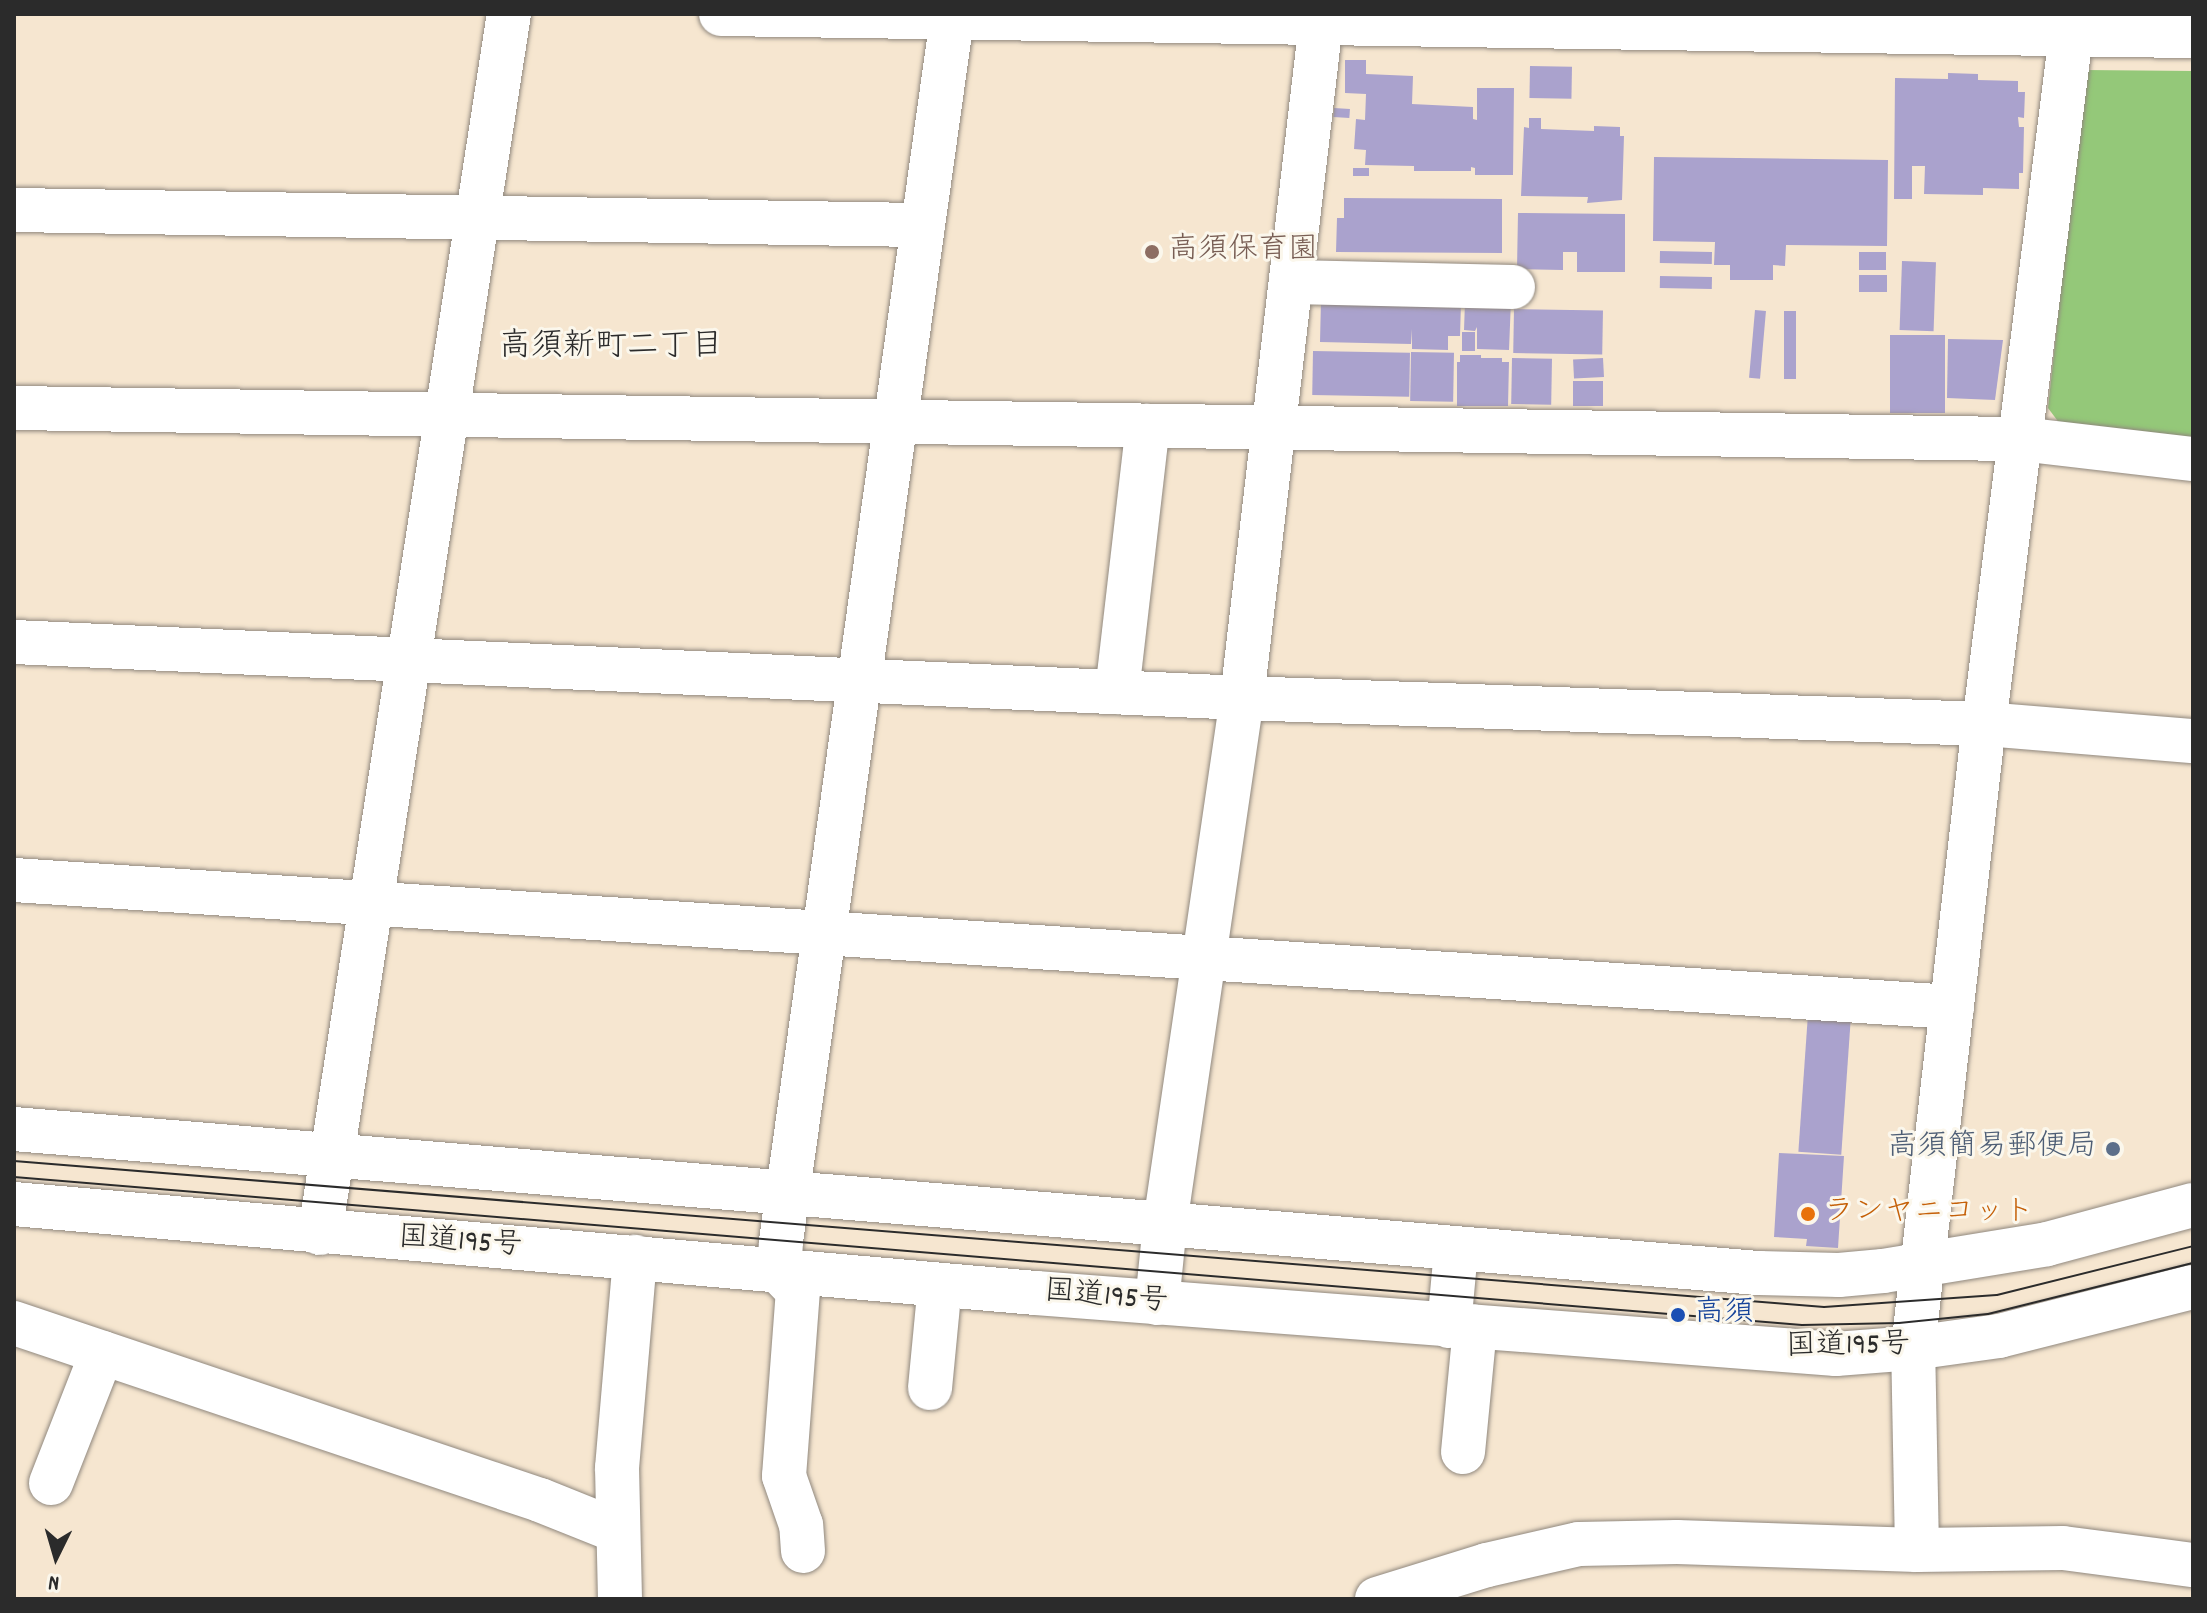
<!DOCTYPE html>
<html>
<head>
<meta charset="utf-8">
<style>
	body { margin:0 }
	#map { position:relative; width:2207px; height:1613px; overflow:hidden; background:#f6e6d0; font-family:Dekko,"Klee One",sans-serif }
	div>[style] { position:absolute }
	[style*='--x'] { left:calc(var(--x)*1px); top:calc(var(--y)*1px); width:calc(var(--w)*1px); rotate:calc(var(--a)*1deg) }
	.green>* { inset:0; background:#94c879 }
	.building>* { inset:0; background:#aaa2cd; transform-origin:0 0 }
	.roads { filter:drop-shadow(0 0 2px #90887e) drop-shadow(0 0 2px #90887e) }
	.minor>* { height:44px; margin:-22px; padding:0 22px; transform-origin:22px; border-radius:22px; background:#fff }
	.highway>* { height:44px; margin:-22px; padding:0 22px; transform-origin:22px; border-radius:22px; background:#fff }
	.tram>* { height:2px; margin:-1px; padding:0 1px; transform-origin:1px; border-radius:1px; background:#2b2b2b }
	.dots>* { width:22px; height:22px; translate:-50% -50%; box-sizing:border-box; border:4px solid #fbf7ec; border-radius:50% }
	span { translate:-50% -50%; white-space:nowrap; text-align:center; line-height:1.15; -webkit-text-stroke:6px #fbf7ec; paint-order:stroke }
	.education-label { font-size:30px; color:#785e54 }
	.left { translate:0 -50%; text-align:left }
	.service-label { font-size:30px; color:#4e5e75 }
	.right { translate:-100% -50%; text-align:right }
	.food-label { font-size:30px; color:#c56008 }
	.street-label { font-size:30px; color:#2b2b2b }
	.transit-label { font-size:30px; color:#164399 }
	.neighbourhood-label { font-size:32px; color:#2b2b2b }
	.frame { position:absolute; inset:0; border:16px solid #2b2b2b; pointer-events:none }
	.north { position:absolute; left:16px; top:1517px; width:80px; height:80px; -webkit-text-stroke:6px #fbf7ec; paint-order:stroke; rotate:185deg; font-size:22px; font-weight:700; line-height:32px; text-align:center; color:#2b2b2b }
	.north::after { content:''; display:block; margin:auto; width:28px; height:36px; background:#2b2b2b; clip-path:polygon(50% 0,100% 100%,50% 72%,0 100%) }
</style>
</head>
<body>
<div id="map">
	<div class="green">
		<div style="clip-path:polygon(2085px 70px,2193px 71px,2193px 440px,2060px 424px,2048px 408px)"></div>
	</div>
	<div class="building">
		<div style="clip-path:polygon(1345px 60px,1366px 60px,1366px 74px,1413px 76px,1412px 104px,1473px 107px,1473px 119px,1477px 120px,1477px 88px,1514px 88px,1513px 175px,1475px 175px,1475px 168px,1471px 167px,1471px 171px,1414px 171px,1414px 166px,1365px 165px,1366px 150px,1354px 149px,1356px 119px,1365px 120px,1366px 94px,1345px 93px)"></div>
		<div style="left:1530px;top:66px;width:42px;height:32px;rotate:1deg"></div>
		<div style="clip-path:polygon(1948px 73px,1978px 74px,1978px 80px,2018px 81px,2018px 92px,2025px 92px,2024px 118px,2018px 117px,2019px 127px,2024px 127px,2023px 173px,2019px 173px,2019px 189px,1983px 188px,1983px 195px,1924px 194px,1925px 166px,1912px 166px,1912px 199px,1894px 199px,1895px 78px,1948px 79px)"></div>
		<div style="left:1334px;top:108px;width:16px;height:9px;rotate:4deg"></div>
		<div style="clip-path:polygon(1529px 118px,1541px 118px,1541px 129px,1594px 131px,1594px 126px,1620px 127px,1620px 136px,1624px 136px,1622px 200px,1587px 203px,1588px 197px,1521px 196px,1524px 127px,1529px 128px)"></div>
		<div style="clip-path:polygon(1654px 157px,1888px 160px,1887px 246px,1786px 245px,1785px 266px,1773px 265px,1773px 280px,1730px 280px,1730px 265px,1714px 265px,1715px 242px,1653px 241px)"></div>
		<div style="left:1353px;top:168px;width:16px;height:8px"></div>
		<div style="clip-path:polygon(1344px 198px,1502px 199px,1502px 253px,1336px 252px,1337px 218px,1344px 218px)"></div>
		<div style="clip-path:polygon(1518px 213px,1625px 214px,1625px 272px,1577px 272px,1577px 252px,1563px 252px,1563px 270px,1517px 269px)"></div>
		<div style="left:1660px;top:251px;width:52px;height:12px;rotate:1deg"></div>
		<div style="left:1859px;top:252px;width:27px;height:18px"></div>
		<div style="left:1902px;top:261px;width:34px;height:69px;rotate:2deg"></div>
		<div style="left:1859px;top:275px;width:28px;height:17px"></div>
		<div style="left:1660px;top:276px;width:52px;height:12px;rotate:1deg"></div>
		<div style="clip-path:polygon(1321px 300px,1461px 303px,1460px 336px,1448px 336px,1448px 350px,1412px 349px,1412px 329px,1411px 344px,1320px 342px)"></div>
		<div style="clip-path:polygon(1511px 300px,1509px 350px,1477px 349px,1477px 327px,1475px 331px,1464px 330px,1465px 302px)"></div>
		<div style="left:1514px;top:309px;width:89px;height:44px;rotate:1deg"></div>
		<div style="left:1755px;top:310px;width:11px;height:68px;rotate:5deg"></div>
		<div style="left:1784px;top:311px;width:12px;height:68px"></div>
		<div style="left:1462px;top:332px;width:13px;height:19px"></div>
		<div style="left:1890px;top:335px;width:55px;height:78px"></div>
		<div style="clip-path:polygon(1948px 339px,2003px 340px,1995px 400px,1947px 398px)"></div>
		<div style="left:1313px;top:351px;width:97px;height:44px;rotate:1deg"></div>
		<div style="left:1411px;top:352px;width:43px;height:49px;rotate:1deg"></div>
		<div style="clip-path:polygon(1460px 355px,1481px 355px,1481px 358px,1502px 358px,1502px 362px,1509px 362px,1508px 406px,1457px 406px,1457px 362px,1460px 362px)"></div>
		<div style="left:1512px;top:358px;width:40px;height:46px;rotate:1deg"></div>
		<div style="left:1603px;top:358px;width:19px;height:30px;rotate:87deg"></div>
		<div style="left:1603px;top:381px;width:25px;height:30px;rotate:90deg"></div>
		<div style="left:1808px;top:1014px;width:43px;height:138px;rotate:4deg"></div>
		<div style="clip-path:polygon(1779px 1153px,1844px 1156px,1838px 1248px,1806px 1246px,1807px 1239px,1774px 1237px)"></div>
	</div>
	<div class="roads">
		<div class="minor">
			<div style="--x:721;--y:14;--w:1472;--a:0.86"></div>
			<div style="--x:14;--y:210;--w:909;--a:0.95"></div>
			<div style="--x:1292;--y:282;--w:221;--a:1.3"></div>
			<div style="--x:14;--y:408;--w:2006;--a:0.89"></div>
			<div style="--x:2020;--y:439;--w:174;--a:6.6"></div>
			<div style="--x:14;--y:642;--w:1229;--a:2.61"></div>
			<div style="--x:1242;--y:698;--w:742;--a:2.01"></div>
			<div style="--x:1984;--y:724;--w:210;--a:4.7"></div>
			<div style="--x:1117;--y:692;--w:268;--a:-83.4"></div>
			<div style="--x:14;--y:880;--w:1942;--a:3.75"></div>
			<div style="--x:14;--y:1129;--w:1751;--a:4.72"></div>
			<div style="--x:1759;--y:1273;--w:80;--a:1.4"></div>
			<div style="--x:1839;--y:1275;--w:44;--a:-5.2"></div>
			<div style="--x:1883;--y:1271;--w:166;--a:-9.3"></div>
			<div style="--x:2047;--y:1244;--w:151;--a:-15"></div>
			<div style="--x:320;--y:1233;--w:1234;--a:-81.19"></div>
			<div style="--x:1157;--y:1303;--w:79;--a:-84.2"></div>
			<div style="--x:1165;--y:1224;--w:532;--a:-81.67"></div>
			<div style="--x:1242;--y:698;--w:689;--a:-83.33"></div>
			<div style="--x:14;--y:1323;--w:555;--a:18.6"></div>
			<div style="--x:540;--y:1500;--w:83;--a:21.9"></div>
			<div style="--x:1449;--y:1326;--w:76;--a:-84.7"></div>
			<div style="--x:930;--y:1388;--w:103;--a:-84.5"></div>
			<div style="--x:1463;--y:1452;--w:126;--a:-84.5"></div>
			<div style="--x:51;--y:1483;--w:140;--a:-68.6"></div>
			<div style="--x:1917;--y:1550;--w:202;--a:-91.1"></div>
			<div style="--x:1913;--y:1348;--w:628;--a:-83.51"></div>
			<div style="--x:1984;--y:724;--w:694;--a:-82.8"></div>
			<div style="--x:803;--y:1551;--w:26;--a:-94"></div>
			<div style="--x:801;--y:1525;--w:52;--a:-109.1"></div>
			<div style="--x:784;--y:1476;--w:186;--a:-85.7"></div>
			<div style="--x:798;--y:1291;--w:28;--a:-134"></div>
			<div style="--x:779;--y:1271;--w:30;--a:-86"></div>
			<div style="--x:781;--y:1241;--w:1235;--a:-82.04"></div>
			<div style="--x:620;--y:1599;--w:131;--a:-91.3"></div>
			<div style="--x:617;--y:1468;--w:212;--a:-85.1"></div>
			<div style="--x:1377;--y:1599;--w:115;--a:-17.2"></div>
			<div style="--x:1487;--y:1565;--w:94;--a:-12.9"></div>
			<div style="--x:1579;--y:1544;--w:98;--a:-1.2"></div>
			<div style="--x:1677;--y:1542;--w:240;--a:1.9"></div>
			<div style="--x:1917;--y:1550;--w:146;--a:-0.8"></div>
			<div style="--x:2063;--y:1548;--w:131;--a:7.5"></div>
		</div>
		<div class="highway">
			<div style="--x:14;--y:1204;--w:1026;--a:4.98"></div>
			<div style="--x:1036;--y:1293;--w:802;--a:4.36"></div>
			<div style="--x:1836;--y:1354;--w:77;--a:-4.5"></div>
			<div style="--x:1913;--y:1348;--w:87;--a:-7.9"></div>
			<div style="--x:1999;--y:1336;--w:200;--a:-14.2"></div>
		</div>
	</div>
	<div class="tram">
		<div style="--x:14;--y:1161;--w:1816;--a:4.61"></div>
		<div style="--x:1824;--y:1307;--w:173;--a:-4"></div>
		<div style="--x:1997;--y:1295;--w:202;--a:-14"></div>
		<div style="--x:14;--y:1177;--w:1794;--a:4.73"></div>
		<div style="--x:1802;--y:1325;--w:97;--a:-1.2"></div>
		<div style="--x:1899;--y:1323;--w:89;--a:-5.8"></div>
		<div style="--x:1988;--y:1314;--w:211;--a:-14"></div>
	</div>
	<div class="dots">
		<div style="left:1152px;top:252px;background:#8d6e63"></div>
		<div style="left:2113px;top:1149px;background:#5c6f8a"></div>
		<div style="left:1808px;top:1214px;background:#e8710a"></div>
		<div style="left:1678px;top:1315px;background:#1a4fb4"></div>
	</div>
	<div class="education-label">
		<span class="left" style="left:1168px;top:252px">高須保育園</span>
	</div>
	<div class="service-label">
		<span class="right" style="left:2097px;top:1149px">高須簡易郵便局</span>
	</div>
	<div class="food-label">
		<span class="left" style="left:1824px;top:1214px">ランヤニコット</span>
	</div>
	<div class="street-label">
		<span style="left:460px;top:1244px;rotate:4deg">国道195号</span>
		<span style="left:1106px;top:1299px;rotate:5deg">国道195号</span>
		<span style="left:1848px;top:1348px;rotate:-1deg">国道195号</span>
	</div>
	<div class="transit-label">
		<span class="left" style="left:1694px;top:1315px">高須</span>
	</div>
	<div class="neighbourhood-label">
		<span style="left:611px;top:348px">高須新町二丁目</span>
	</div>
	<div class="frame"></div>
	<div class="north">N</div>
</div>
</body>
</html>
